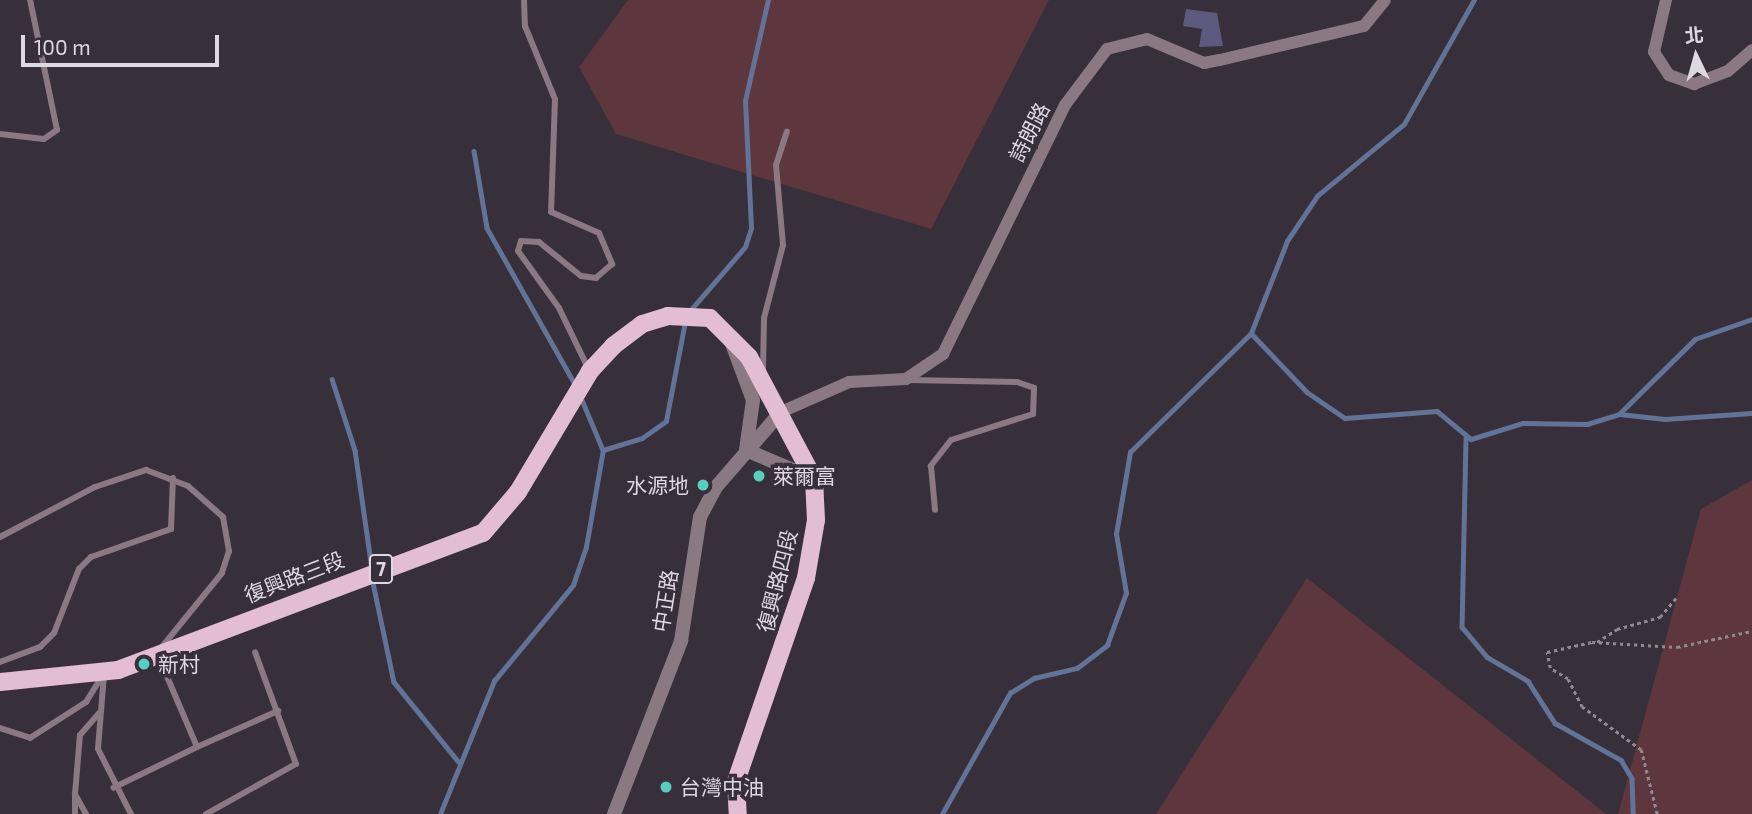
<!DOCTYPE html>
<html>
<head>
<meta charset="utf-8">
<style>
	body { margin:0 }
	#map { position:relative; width:1752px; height:814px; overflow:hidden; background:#372f3a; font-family:"Exo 2","Noto Sans TC",sans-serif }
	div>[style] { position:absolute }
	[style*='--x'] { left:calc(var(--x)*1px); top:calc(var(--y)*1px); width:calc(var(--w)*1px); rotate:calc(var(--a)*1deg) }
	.green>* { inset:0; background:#5e363d }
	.stream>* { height:4.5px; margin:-2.25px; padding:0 2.25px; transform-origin:2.25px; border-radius:2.25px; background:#617396 }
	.building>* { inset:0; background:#5e597e }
	.path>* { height:2.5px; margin-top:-1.25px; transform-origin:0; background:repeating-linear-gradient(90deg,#908992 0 3.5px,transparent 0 7px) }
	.service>* { height:6px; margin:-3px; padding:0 3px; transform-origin:3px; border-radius:3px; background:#8a7882 }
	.minor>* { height:12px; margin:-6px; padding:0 6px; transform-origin:6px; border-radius:6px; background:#8a7882 }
	.tertiary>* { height:14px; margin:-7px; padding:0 7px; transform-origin:7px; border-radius:7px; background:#8a7882 }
	.primary>* { height:18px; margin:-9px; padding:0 9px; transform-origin:9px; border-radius:9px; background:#e3bed3 }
	.dots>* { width:19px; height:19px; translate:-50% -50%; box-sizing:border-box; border:4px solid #372f3a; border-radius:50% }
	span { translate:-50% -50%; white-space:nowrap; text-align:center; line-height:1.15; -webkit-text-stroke:7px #372f3a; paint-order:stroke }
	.shield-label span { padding:2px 5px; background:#372f3a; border:2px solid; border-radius:5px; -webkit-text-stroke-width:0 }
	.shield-label { font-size:19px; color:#ded8e0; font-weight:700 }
	.street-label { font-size:21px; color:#ded8e0 }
	.poi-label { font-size:21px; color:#ded8e0 }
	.left { translate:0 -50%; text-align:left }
	.right { translate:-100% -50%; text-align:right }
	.north { position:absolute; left:1661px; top:21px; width:70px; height:70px; -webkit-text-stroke:5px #372f3a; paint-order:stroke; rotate:355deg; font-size:19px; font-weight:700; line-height:28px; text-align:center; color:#ded8e0 }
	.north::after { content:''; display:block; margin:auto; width:24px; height:32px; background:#ded8e0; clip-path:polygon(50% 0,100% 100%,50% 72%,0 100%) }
	.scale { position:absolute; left:21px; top:35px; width:198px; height:32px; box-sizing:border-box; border:4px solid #ded8e0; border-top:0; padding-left:9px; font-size:21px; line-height:24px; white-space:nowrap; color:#ded8e0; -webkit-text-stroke:5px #372f3a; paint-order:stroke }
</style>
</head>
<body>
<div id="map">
	<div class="green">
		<div style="clip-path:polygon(628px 0,1049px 0,931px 229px,616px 134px,579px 67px)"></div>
		<div style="clip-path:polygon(1752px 480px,1752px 814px,1618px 814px,1701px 509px)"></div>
		<div style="clip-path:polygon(1307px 578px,1606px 814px,1156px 814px)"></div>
	</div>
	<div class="stream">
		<div style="--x:474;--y:151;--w:78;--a:80.4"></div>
		<div style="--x:487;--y:228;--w:179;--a:60.6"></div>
		<div style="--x:688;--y:313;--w:87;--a:-49.2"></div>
		<div style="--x:745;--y:247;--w:20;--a:-72"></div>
		<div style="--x:751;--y:228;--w:127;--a:-92.7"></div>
		<div style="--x:745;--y:101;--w:104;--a:-77.2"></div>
		<div style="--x:1251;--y:333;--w:81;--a:46.5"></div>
		<div style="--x:1307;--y:392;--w:46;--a:34.4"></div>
		<div style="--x:1345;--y:418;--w:92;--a:-4.4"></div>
		<div style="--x:1437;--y:411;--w:44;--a:39.5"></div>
		<div style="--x:1471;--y:439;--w:54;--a:-17.1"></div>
		<div style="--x:1523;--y:423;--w:64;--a:0.9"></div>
		<div style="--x:1587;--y:424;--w:34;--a:-17"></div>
		<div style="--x:1619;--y:414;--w:46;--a:6.2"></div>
		<div style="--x:1665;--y:419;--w:87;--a:-3.9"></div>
		<div style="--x:332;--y:379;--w:75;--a:72.1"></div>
		<div style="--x:355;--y:450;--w:120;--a:81.9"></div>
		<div style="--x:580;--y:395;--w:60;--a:67.3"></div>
		<div style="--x:1620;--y:413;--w:105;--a:-44.6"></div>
		<div style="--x:1695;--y:339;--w:60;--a:-19.3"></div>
		<div style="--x:1466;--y:438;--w:189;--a:91.2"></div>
		<div style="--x:1462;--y:627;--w:39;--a:50"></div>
		<div style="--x:1487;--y:657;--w:48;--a:30.3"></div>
		<div style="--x:1528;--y:681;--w:50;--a:57.3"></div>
		<div style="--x:1555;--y:723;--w:76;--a:29.3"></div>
		<div style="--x:1621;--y:760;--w:21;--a:59"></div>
		<div style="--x:1632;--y:778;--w:36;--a:88"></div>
		<div style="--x:372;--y:578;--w:106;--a:78.1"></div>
		<div style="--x:394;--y:682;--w:102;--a:51"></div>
		<div style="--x:440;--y:814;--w:144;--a:-67.9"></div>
		<div style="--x:494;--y:681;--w:124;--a:-50.5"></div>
		<div style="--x:573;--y:585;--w:40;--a:-71.1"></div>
		<div style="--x:586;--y:547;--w:98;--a:-80.1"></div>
		<div style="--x:603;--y:450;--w:41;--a:-17.1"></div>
		<div style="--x:642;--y:438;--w:29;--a:-35"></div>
		<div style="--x:666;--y:421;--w:102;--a:-79.2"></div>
		<div style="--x:942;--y:814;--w:139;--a:-60.7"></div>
		<div style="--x:1010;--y:693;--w:28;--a:-32"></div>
		<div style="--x:1034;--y:678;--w:44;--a:-13.1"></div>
		<div style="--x:1077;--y:668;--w:38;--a:-37"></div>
		<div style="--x:1107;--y:645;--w:55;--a:-69.9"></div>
		<div style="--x:1126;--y:593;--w:60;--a:-99.6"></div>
		<div style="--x:1116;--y:534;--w:83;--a:-80.3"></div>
		<div style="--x:1130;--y:452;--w:170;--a:-44.5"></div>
		<div style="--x:1251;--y:333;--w:99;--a:-68.6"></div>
		<div style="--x:1287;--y:241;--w:54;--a:-56.3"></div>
		<div style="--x:1317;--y:196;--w:113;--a:-39.6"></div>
		<div style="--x:1404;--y:124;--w:142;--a:-60.6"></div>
	</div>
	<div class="building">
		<div style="clip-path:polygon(1186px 9px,1217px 13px,1223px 46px,1199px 47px,1202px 29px,1183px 26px)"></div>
	</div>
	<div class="path">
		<div style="--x:1597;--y:642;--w:24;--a:-33"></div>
		<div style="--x:1617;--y:629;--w:45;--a:-15.6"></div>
		<div style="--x:1660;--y:617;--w:26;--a:-50"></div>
		<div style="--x:1657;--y:814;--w:66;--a:-104"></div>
		<div style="--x:1641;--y:750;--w:73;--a:-143.9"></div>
		<div style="--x:1582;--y:707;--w:31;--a:-117"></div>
		<div style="--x:1568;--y:679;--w:21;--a:-149"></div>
		<div style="--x:1550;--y:668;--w:16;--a:-101"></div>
		<div style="--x:1547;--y:652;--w:46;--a:-12.5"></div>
		<div style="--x:1592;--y:642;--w:85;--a:3.4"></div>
		<div style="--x:1677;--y:647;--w:77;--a:-12"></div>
	</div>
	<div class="service">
		<div style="--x:524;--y:0;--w:26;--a:88"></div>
		<div style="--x:525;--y:26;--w:79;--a:67.7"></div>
		<div style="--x:555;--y:99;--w:113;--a:92"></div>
		<div style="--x:551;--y:212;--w:52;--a:23.6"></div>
		<div style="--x:599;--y:233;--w:34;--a:67"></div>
		<div style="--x:612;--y:264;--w:21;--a:139"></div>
		<div style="--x:596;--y:278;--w:15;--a:-172"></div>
		<div style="--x:581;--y:276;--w:54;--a:-141"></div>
		<div style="--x:539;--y:242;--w:18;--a:-177"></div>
		<div style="--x:521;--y:241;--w:10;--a:107"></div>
		<div style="--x:518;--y:251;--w:70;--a:54.3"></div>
		<div style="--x:559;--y:308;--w:69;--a:64.2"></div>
		<div style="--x:0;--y:134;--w:44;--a:6.5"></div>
		<div style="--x:44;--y:139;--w:16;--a:-35"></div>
		<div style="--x:57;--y:130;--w:133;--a:-101.7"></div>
		<div style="--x:763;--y:371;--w:53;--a:-88.9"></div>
		<div style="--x:764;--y:318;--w:75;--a:-75.4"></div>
		<div style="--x:783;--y:245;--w:80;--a:-95"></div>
		<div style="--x:776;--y:165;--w:35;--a:-72"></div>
		<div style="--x:907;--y:380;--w:110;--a:1"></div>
		<div style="--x:1017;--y:382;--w:18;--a:19"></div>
		<div style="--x:1034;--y:388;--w:26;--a:92"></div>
		<div style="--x:1033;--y:414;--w:86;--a:162.4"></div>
		<div style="--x:951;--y:440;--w:33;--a:128"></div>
		<div style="--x:931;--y:466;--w:44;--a:84.8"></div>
		<div style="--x:0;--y:537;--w:107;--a:-27.8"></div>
		<div style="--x:95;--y:487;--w:54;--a:-18.4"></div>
		<div style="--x:146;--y:470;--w:45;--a:20.9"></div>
		<div style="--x:188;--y:486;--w:47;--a:41.5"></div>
		<div style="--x:223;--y:517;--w:35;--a:80"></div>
		<div style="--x:229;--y:551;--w:23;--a:108"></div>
		<div style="--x:222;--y:573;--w:103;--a:129.1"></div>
		<div style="--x:157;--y:653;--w:102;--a:66.9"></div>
		<div style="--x:197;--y:747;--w:93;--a:154"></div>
		<div style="--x:0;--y:662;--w:43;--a:-20.6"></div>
		<div style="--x:40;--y:647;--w:20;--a:-45"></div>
		<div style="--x:54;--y:633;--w:69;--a:-68.7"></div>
		<div style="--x:79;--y:569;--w:17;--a:-45"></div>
		<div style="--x:91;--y:557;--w:85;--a:-19.3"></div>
		<div style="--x:171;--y:529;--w:51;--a:-87.8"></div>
		<div style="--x:104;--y:674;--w:75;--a:94.6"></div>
		<div style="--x:98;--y:749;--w:73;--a:63.1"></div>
		<div style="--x:0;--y:728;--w:32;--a:18"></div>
		<div style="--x:30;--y:738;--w:67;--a:-32.7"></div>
		<div style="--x:86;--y:702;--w:32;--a:-58"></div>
		<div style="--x:197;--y:747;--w:89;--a:-24"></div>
		<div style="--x:75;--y:814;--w:18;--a:-90"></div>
		<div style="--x:86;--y:814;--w:23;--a:-119"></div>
		<div style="--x:75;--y:794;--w:59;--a:-85.2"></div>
		<div style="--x:80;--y:735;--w:29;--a:-49"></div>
		<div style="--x:206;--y:814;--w:103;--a:-29.1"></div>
		<div style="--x:296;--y:764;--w:119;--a:-110.1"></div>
	</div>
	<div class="minor">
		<div style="--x:1666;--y:0;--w:53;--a:103"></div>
		<div style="--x:1654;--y:52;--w:27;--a:57"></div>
		<div style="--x:1669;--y:75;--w:27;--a:20"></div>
		<div style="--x:1694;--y:84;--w:36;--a:-21"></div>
		<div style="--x:1728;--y:71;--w:32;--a:-41"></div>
		<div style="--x:781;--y:412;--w:74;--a:-23.8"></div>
		<div style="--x:849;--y:382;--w:57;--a:-3"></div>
		<div style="--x:906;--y:379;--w:45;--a:-34"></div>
		<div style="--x:943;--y:354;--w:277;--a:-63.9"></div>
		<div style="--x:1065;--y:105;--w:70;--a:-53.1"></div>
		<div style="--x:1107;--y:49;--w:41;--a:-14"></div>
		<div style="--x:1147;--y:39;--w:62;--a:22.8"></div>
		<div style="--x:1204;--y:63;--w:16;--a:-11"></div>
		<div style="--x:1220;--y:60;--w:148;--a:-13.3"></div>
		<div style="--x:1364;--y:26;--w:33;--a:-51"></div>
	</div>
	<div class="tertiary">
		<div style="--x:731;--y:341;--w:63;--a:69.6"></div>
		<div style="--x:753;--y:400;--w:50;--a:98"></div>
		<div style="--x:746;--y:450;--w:74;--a:23.1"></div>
		<div style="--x:614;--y:814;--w:186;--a:-68.8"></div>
		<div style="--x:681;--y:641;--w:125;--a:-81.3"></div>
		<div style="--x:700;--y:517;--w:34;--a:-62"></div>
		<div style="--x:716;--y:487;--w:99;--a:-49.1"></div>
	</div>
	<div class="primary">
		<div style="--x:0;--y:682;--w:119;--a:-5.8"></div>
		<div style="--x:118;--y:670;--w:390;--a:-20.6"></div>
		<div style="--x:483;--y:533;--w:54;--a:-49.5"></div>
		<div style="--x:518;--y:492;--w:141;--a:-59.2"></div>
		<div style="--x:590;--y:371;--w:34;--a:-47"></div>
		<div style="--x:613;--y:346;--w:36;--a:-37"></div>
		<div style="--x:642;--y:324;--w:27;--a:-17"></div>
		<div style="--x:668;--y:316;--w:42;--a:2.7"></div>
		<div style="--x:710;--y:318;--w:55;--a:45"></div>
		<div style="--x:749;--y:357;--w:138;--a:62"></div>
		<div style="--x:814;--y:479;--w:41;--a:87.2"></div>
		<div style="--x:816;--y:520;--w:59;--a:99.8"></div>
		<div style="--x:806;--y:578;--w:215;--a:109"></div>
		<div style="--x:736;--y:781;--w:33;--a:87"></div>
	</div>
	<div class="dots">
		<div style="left:759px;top:476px;background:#58cebf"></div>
		<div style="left:703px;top:485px;background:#58cebf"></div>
		<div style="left:144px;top:664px;background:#58cebf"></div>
		<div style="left:666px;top:787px;background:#58cebf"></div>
	</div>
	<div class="shield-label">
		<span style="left:381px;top:569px">7</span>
	</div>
	<div class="street-label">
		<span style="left:1029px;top:132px;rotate:-63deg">詩朗路</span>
		<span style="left:294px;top:577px;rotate:-21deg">復興路三段</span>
		<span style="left:777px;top:581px;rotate:-76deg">復興路四段</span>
		<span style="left:665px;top:601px;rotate:-81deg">中正路</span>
	</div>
	<div class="poi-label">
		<span class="left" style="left:773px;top:476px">萊爾富</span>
		<span class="right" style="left:689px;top:485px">水源地</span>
		<span class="left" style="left:158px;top:664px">新村</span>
		<span class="left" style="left:680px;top:787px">台灣中油</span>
	</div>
	<div class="north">北</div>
	<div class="scale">100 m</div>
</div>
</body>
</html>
